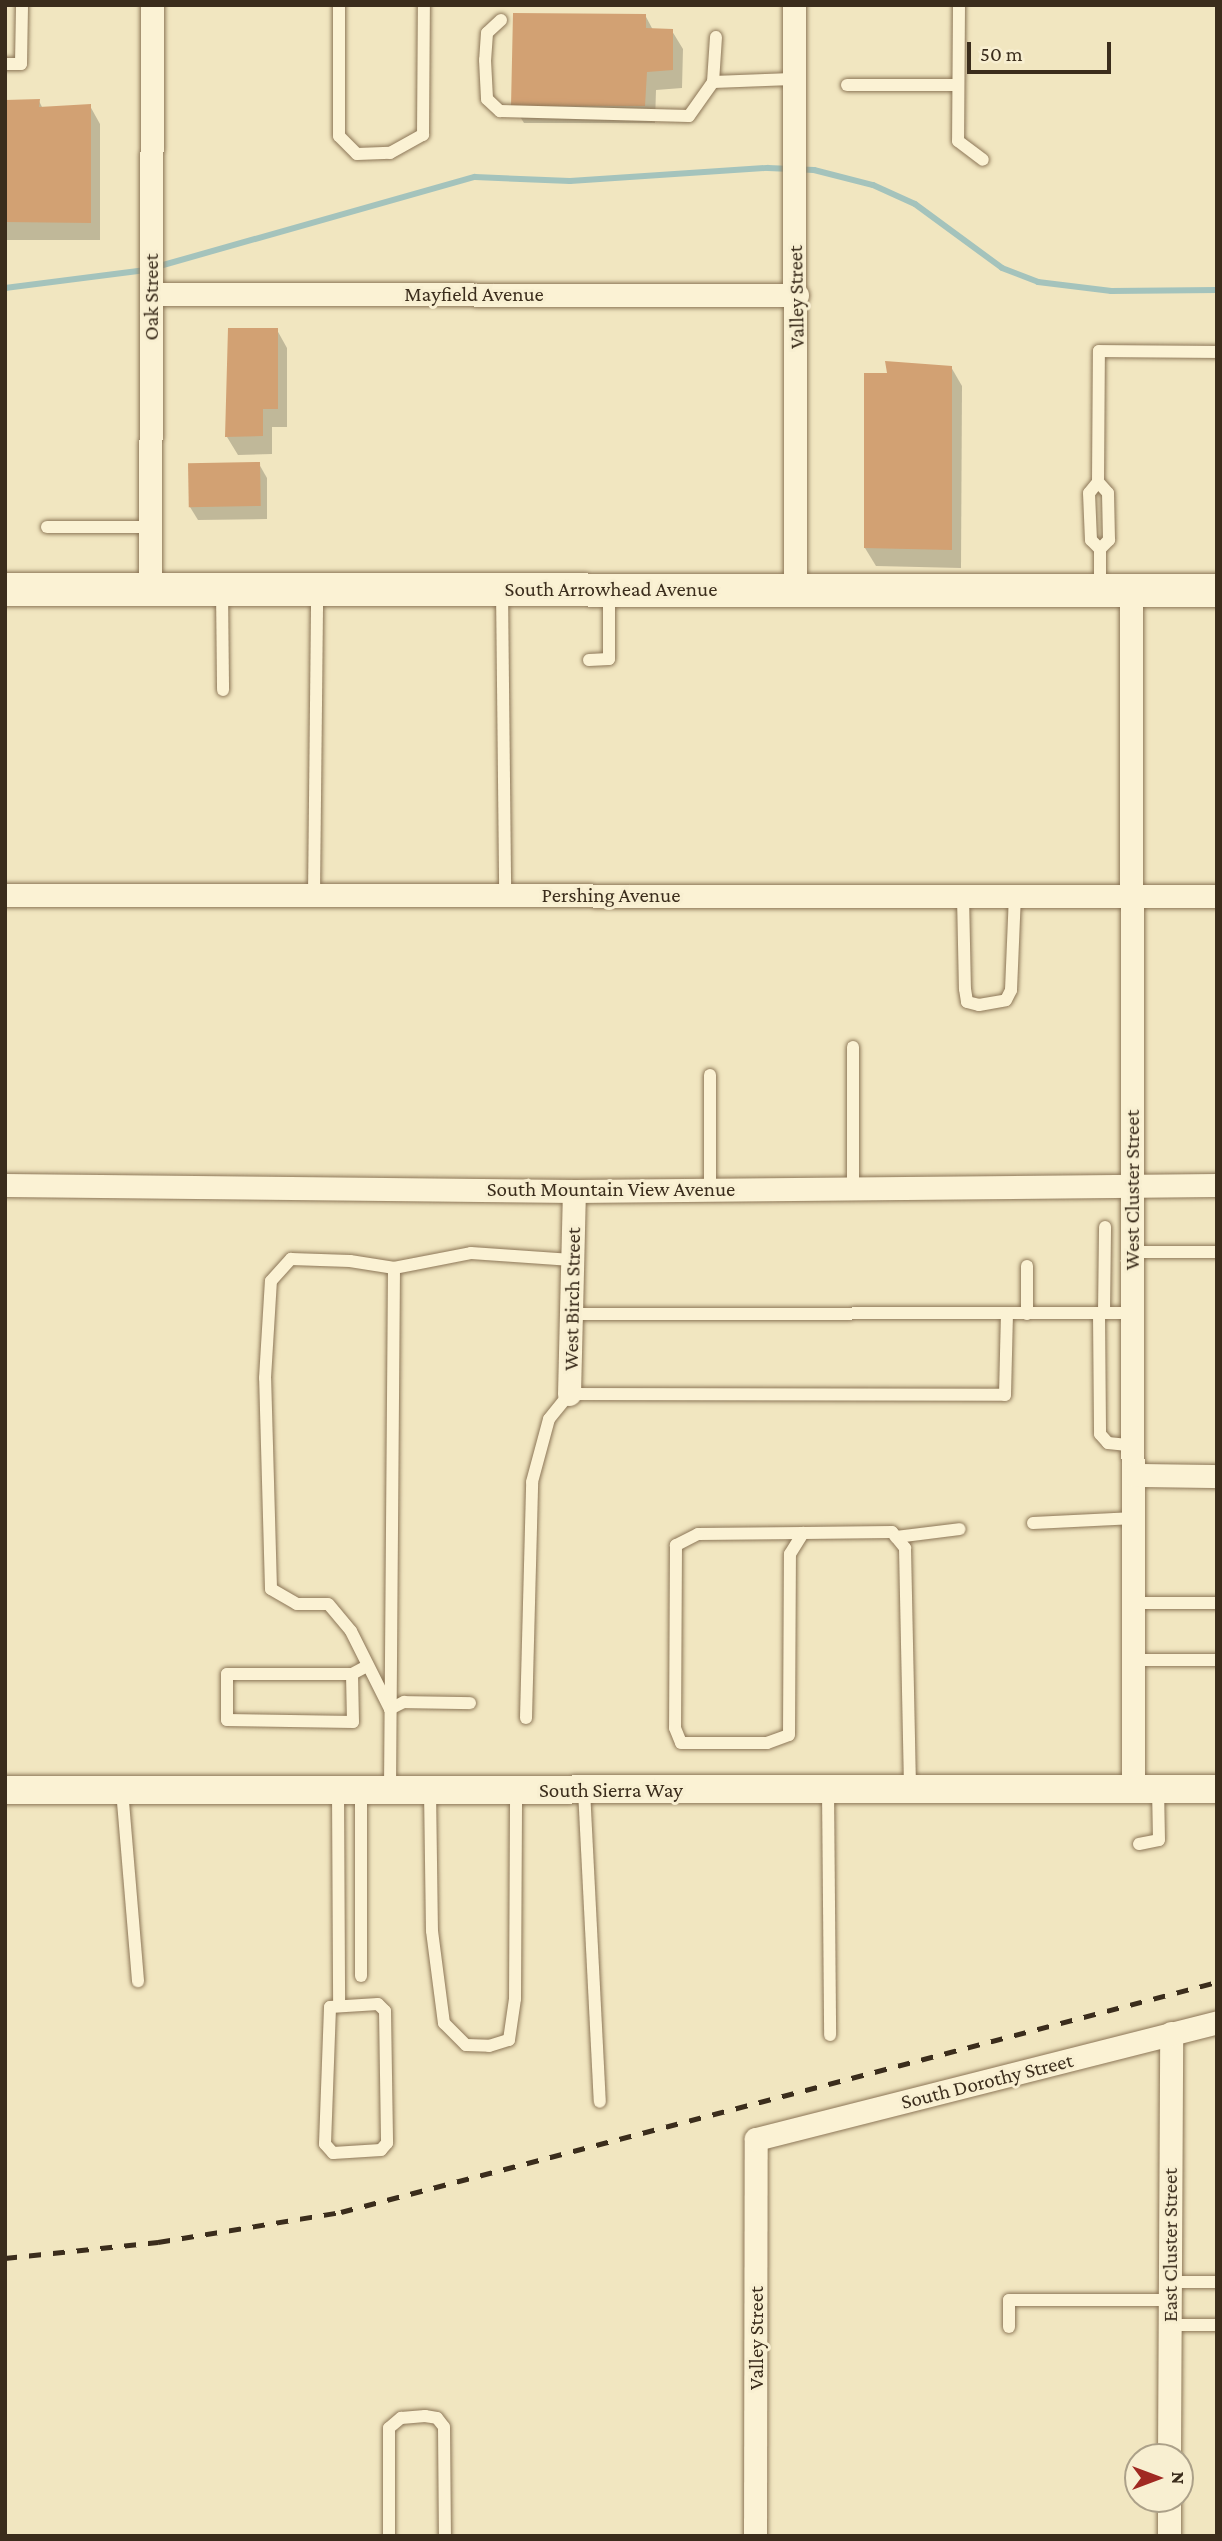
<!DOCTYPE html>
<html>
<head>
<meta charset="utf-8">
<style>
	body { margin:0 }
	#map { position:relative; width:1222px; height:2541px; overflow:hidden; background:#f1e6c0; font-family:"Crimson Pro",serif }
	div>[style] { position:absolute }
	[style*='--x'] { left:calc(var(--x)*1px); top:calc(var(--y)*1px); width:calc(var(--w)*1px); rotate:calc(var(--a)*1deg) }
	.shadow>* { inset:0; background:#0003 }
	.stream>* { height:6px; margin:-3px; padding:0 3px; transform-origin:3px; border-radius:3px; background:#a4c3bc }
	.building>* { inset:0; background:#d2a173; transform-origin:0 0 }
	.roads { filter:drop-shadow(0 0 2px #8c7657) drop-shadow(0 0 2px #8c7657) }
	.service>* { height:12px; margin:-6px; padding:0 6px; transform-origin:6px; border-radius:6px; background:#fbf2d4 }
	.minor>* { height:23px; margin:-11.5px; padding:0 11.5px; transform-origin:11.5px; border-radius:11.5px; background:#fbf2d4 }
	.tertiary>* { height:28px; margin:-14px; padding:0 14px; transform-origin:14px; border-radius:14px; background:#fbf2d4 }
	.secondary>* { height:33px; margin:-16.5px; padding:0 16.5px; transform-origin:16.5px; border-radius:16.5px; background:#fbf2d4 }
	.rail>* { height:5px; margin-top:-2.5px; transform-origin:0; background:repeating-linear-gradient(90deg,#3b2d1c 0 12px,transparent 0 24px) }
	span { translate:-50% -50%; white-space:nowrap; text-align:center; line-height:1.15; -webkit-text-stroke:6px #f8efd1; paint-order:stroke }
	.street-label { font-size:21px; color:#3b2d1c }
	.frame { position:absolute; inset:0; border:7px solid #3b2d1c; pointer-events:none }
	.north { position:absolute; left:1124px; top:2443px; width:70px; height:70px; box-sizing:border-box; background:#f8efd1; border:2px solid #aca189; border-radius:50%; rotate:90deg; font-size:19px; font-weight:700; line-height:28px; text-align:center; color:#3b2d1c }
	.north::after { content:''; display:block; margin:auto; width:24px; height:32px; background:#a02922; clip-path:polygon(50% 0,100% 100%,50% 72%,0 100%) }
	.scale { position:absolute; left:967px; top:42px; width:144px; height:32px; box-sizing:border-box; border:4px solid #3b2d1c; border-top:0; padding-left:9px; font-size:21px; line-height:24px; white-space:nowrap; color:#3b2d1c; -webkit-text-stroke:5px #f8efd1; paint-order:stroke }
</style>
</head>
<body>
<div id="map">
	<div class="shadow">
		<div style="clip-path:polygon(645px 15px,653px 30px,672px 31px,683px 49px,682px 88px,656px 90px,655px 123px,524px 123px,513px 105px)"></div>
		<div style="clip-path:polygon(5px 101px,39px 101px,43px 109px,90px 106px,100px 124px,100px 240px,5px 240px)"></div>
		<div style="clip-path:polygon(277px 330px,287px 348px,287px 427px,272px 427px,272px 454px,238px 455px,227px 437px)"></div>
		<div style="clip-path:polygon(951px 367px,962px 386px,961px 568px,876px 566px,865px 548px)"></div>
		<div style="clip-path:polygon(259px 464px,267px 478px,267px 519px,198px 520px,190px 507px)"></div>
	</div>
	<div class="stream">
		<div style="--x:156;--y:267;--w:331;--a:-15.8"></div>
		<div style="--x:475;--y:177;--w:95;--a:2.4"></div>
		<div style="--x:570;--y:181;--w:198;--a:-3.8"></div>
		<div style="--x:768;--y:168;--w:46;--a:2.5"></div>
		<div style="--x:814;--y:170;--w:61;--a:14.3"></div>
		<div style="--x:873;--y:185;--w:46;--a:24.3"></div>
		<div style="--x:915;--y:204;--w:108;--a:36.3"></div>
		<div style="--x:1002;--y:268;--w:39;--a:21"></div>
		<div style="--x:1038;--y:282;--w:74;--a:7"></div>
		<div style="--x:1111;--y:291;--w:106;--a:-0.5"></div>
		<div style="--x:5;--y:288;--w:142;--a:-7.3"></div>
	</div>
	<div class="building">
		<div style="clip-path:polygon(513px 13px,646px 14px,646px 28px,673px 29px,673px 70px,647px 72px,645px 106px,511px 106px)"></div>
		<div style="clip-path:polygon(40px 99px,39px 107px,91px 104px,91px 223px,5px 222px,5px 100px)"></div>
		<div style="clip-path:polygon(228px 328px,278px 328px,278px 409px,263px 409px,263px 436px,225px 437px)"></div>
		<div style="clip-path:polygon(885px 361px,952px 366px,952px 550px,864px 548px,864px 373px,887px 373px)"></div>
		<div style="left:260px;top:462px;width:44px;height:72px;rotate:89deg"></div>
	</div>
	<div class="roads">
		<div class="service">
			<div style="--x:339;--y:5;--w:131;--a:90"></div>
			<div style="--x:339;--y:136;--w:25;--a:45"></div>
			<div style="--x:357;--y:154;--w:33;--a:-2"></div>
			<div style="--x:390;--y:153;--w:38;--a:-29"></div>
			<div style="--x:423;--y:135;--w:130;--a:-89.6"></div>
			<div style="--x:959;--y:5;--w:136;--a:90.4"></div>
			<div style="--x:958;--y:141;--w:31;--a:37"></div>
			<div style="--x:501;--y:20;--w:19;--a:137"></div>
			<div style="--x:487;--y:33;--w:27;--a:94"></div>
			<div style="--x:485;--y:60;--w:39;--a:87"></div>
			<div style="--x:487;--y:99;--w:18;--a:43"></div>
			<div style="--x:500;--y:111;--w:189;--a:1.5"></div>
			<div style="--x:689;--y:116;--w:42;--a:-54.8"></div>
			<div style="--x:713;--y:82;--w:45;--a:-86.2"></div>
			<div style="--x:5;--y:64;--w:16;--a:0"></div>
			<div style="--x:21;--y:64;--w:59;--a:-89"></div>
			<div style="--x:713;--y:82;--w:79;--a:-2.2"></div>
			<div style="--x:847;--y:85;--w:111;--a:0"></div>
			<div style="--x:1098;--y:482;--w:131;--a:-89.6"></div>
			<div style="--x:1099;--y:351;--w:118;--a:0.5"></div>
			<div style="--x:47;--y:527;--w:103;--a:0"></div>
			<div style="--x:1100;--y:549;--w:13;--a:-45"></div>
			<div style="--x:1109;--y:540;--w:47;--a:-91.2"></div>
			<div style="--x:1108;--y:493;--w:15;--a:-132"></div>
			<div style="--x:1098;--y:482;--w:14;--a:129"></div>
			<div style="--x:1089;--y:493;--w:47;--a:87.6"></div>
			<div style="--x:1091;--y:540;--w:13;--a:45"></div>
			<div style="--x:1100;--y:549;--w:40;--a:90"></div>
			<div style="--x:222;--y:589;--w:101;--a:89.4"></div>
			<div style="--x:502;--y:589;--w:306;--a:89.4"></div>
			<div style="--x:589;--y:660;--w:20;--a:-3"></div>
			<div style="--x:609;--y:659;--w:69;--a:-90"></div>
			<div style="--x:314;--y:895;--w:306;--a:-89.4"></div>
			<div style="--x:963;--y:896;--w:93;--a:88.8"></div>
			<div style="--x:965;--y:989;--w:13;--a:81"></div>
			<div style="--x:967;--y:1002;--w:12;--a:14"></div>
			<div style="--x:979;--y:1005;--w:27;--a:-10"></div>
			<div style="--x:1006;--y:1000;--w:11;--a:-63"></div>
			<div style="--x:1011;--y:990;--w:94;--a:-87.6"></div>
			<div style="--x:853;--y:1047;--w:140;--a:90"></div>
			<div style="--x:710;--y:1075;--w:114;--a:90"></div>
			<div style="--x:1133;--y:1252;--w:84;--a:0"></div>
			<div style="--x:394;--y:1268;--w:78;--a:-11"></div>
			<div style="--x:471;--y:1253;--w:101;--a:4"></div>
			<div style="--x:1104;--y:1313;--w:86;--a:-89.3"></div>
			<div style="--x:571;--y:1314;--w:562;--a:-0.1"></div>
			<div style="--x:1027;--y:1314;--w:48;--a:-90"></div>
			<div style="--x:1099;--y:1314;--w:120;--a:89.5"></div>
			<div style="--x:1100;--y:1434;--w:12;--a:48"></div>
			<div style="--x:1108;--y:1443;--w:27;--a:6"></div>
			<div style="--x:1033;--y:1523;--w:102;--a:-2.8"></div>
			<div style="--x:803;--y:1533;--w:105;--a:179.5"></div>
			<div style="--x:698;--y:1534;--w:25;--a:153"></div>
			<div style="--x:676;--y:1545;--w:183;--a:90.3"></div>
			<div style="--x:675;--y:1728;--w:16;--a:68"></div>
			<div style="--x:681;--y:1743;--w:86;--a:0"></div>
			<div style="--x:767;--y:1743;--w:23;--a:-20"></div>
			<div style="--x:789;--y:1735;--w:181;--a:-89.7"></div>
			<div style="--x:790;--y:1554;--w:25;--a:-58"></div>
			<div style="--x:803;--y:1533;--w:89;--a:-0.6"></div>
			<div style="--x:892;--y:1532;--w:21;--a:51"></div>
			<div style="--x:905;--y:1548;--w:241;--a:88.8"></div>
			<div style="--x:896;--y:1537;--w:64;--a:-7.1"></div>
			<div style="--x:1134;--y:1603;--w:83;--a:0"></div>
			<div style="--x:1134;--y:1660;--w:83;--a:0"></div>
			<div style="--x:352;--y:1674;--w:48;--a:88.8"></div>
			<div style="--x:353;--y:1722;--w:126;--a:-179.1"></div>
			<div style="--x:227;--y:1720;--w:46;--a:-90"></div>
			<div style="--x:227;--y:1674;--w:125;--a:0"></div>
			<div style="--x:352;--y:1674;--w:17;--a:-28"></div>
			<div style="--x:390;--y:1709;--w:87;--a:-116.6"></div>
			<div style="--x:351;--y:1631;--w:35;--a:-130"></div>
			<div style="--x:328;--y:1604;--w:31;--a:180"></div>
			<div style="--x:297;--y:1604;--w:30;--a:-150"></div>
			<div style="--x:271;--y:1589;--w:211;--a:-91.6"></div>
			<div style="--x:265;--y:1378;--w:97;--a:-86.5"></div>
			<div style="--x:271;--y:1281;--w:30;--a:-48"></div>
			<div style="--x:291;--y:1259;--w:59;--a:1.9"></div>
			<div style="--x:350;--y:1261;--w:45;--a:9"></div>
			<div style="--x:394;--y:1268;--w:522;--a:90.44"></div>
			<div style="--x:390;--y:1709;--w:16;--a:-27"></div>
			<div style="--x:404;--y:1702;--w:66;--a:0.9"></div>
			<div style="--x:526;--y:1718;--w:236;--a:-88.5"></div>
			<div style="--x:532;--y:1482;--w:65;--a:-74.9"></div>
			<div style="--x:549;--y:1419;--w:32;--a:-51"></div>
			<div style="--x:569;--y:1394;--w:436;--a:0.1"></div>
			<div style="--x:1005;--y:1395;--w:81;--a:-88.6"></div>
			<div style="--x:828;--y:1789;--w:246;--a:89.5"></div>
			<div style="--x:122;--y:1790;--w:192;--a:85.2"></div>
			<div style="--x:338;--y:1790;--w:216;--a:89.7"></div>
			<div style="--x:430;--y:1790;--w:141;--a:89.2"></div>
			<div style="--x:432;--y:1931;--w:93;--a:82.6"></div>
			<div style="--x:444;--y:2023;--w:31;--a:45"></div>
			<div style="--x:466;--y:2045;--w:23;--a:2"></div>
			<div style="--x:489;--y:2046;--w:21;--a:-17"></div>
			<div style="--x:509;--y:2040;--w:41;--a:-81.7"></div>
			<div style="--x:515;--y:1999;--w:209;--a:-89.7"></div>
			<div style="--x:584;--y:1790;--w:312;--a:87.1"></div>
			<div style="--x:1139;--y:1844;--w:20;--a:-11"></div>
			<div style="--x:1159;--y:1840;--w:51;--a:-91.1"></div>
			<div style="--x:361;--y:1976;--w:186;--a:-90"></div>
			<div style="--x:378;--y:2004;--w:10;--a:45"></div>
			<div style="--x:385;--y:2011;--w:132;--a:89.1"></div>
			<div style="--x:387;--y:2143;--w:9;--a:131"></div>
			<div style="--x:381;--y:2150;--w:48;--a:176.4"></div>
			<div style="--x:333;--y:2153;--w:12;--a:-132"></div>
			<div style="--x:325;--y:2144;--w:137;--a:-87.9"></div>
			<div style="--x:330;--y:2007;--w:48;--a:-3.6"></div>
			<div style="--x:1170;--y:2282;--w:47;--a:0"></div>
			<div style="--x:1170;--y:2325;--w:47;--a:0"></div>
			<div style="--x:1009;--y:2327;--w:27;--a:-90"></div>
			<div style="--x:1009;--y:2300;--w:161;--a:0"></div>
			<div style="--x:389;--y:2536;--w:108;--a:-90"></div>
			<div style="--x:389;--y:2428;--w:16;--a:-40"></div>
			<div style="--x:401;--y:2418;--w:24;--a:-5"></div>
			<div style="--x:425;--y:2416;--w:12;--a:9"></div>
			<div style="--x:437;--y:2418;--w:11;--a:52"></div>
			<div style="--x:444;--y:2427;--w:109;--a:89.5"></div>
		</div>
		<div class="minor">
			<div style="--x:794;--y:5;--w:585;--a:89.9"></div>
			<div style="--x:151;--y:294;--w:646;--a:0.09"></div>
			<div style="--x:150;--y:588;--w:583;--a:-89.8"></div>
			<div style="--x:1131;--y:590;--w:1199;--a:89.9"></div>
			<div style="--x:5;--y:895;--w:1212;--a:0.05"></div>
			<div style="--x:5;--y:1185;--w:569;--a:0.6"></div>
			<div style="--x:574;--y:1191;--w:643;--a:-0.53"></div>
			<div style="--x:569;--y:1394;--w:203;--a:-88.6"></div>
			<div style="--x:1135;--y:1475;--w:82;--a:0.7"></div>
			<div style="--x:1169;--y:2457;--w:424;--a:-89.7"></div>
			<div style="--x:755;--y:2536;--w:397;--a:-89.9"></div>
			<div style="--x:756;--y:2139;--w:476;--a:-14.2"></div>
			<div style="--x:1169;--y:2536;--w:37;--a:-90"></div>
		</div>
		<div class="tertiary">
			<div style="--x:5;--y:1790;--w:1212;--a:-0.05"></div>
		</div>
		<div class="secondary">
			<div style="--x:5;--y:589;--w:1212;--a:0.05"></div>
		</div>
	</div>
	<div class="rail">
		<div style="--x:5;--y:2258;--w:154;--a:-6"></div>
		<div style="--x:158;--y:2242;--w:185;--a:-9.3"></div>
		<div style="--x:341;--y:2212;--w:906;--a:-14.71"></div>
	</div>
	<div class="street-label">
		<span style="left:474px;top:294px">Mayfield Avenue</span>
		<span style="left:151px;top:297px;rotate:-90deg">Oak Street</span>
		<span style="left:796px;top:297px;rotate:-91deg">Valley Street</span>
		<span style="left:611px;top:589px">South Arrowhead Avenue</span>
		<span style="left:611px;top:895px">Pershing Avenue</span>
		<span style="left:611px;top:1189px">South Mountain View Avenue</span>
		<span style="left:1132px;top:1190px;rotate:-90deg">West Cluster Street</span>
		<span style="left:572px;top:1299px;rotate:-89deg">West Birch Street</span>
		<span style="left:611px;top:1790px">South Sierra Way</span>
		<span style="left:987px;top:2081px;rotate:-14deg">South Dorothy Street</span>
		<span style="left:1170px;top:2245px;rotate:-90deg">East Cluster Street</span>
		<span style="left:756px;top:2338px;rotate:-90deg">Valley Street</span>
	</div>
	<div class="frame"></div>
	<div class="north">N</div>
	<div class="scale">50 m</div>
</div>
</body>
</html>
